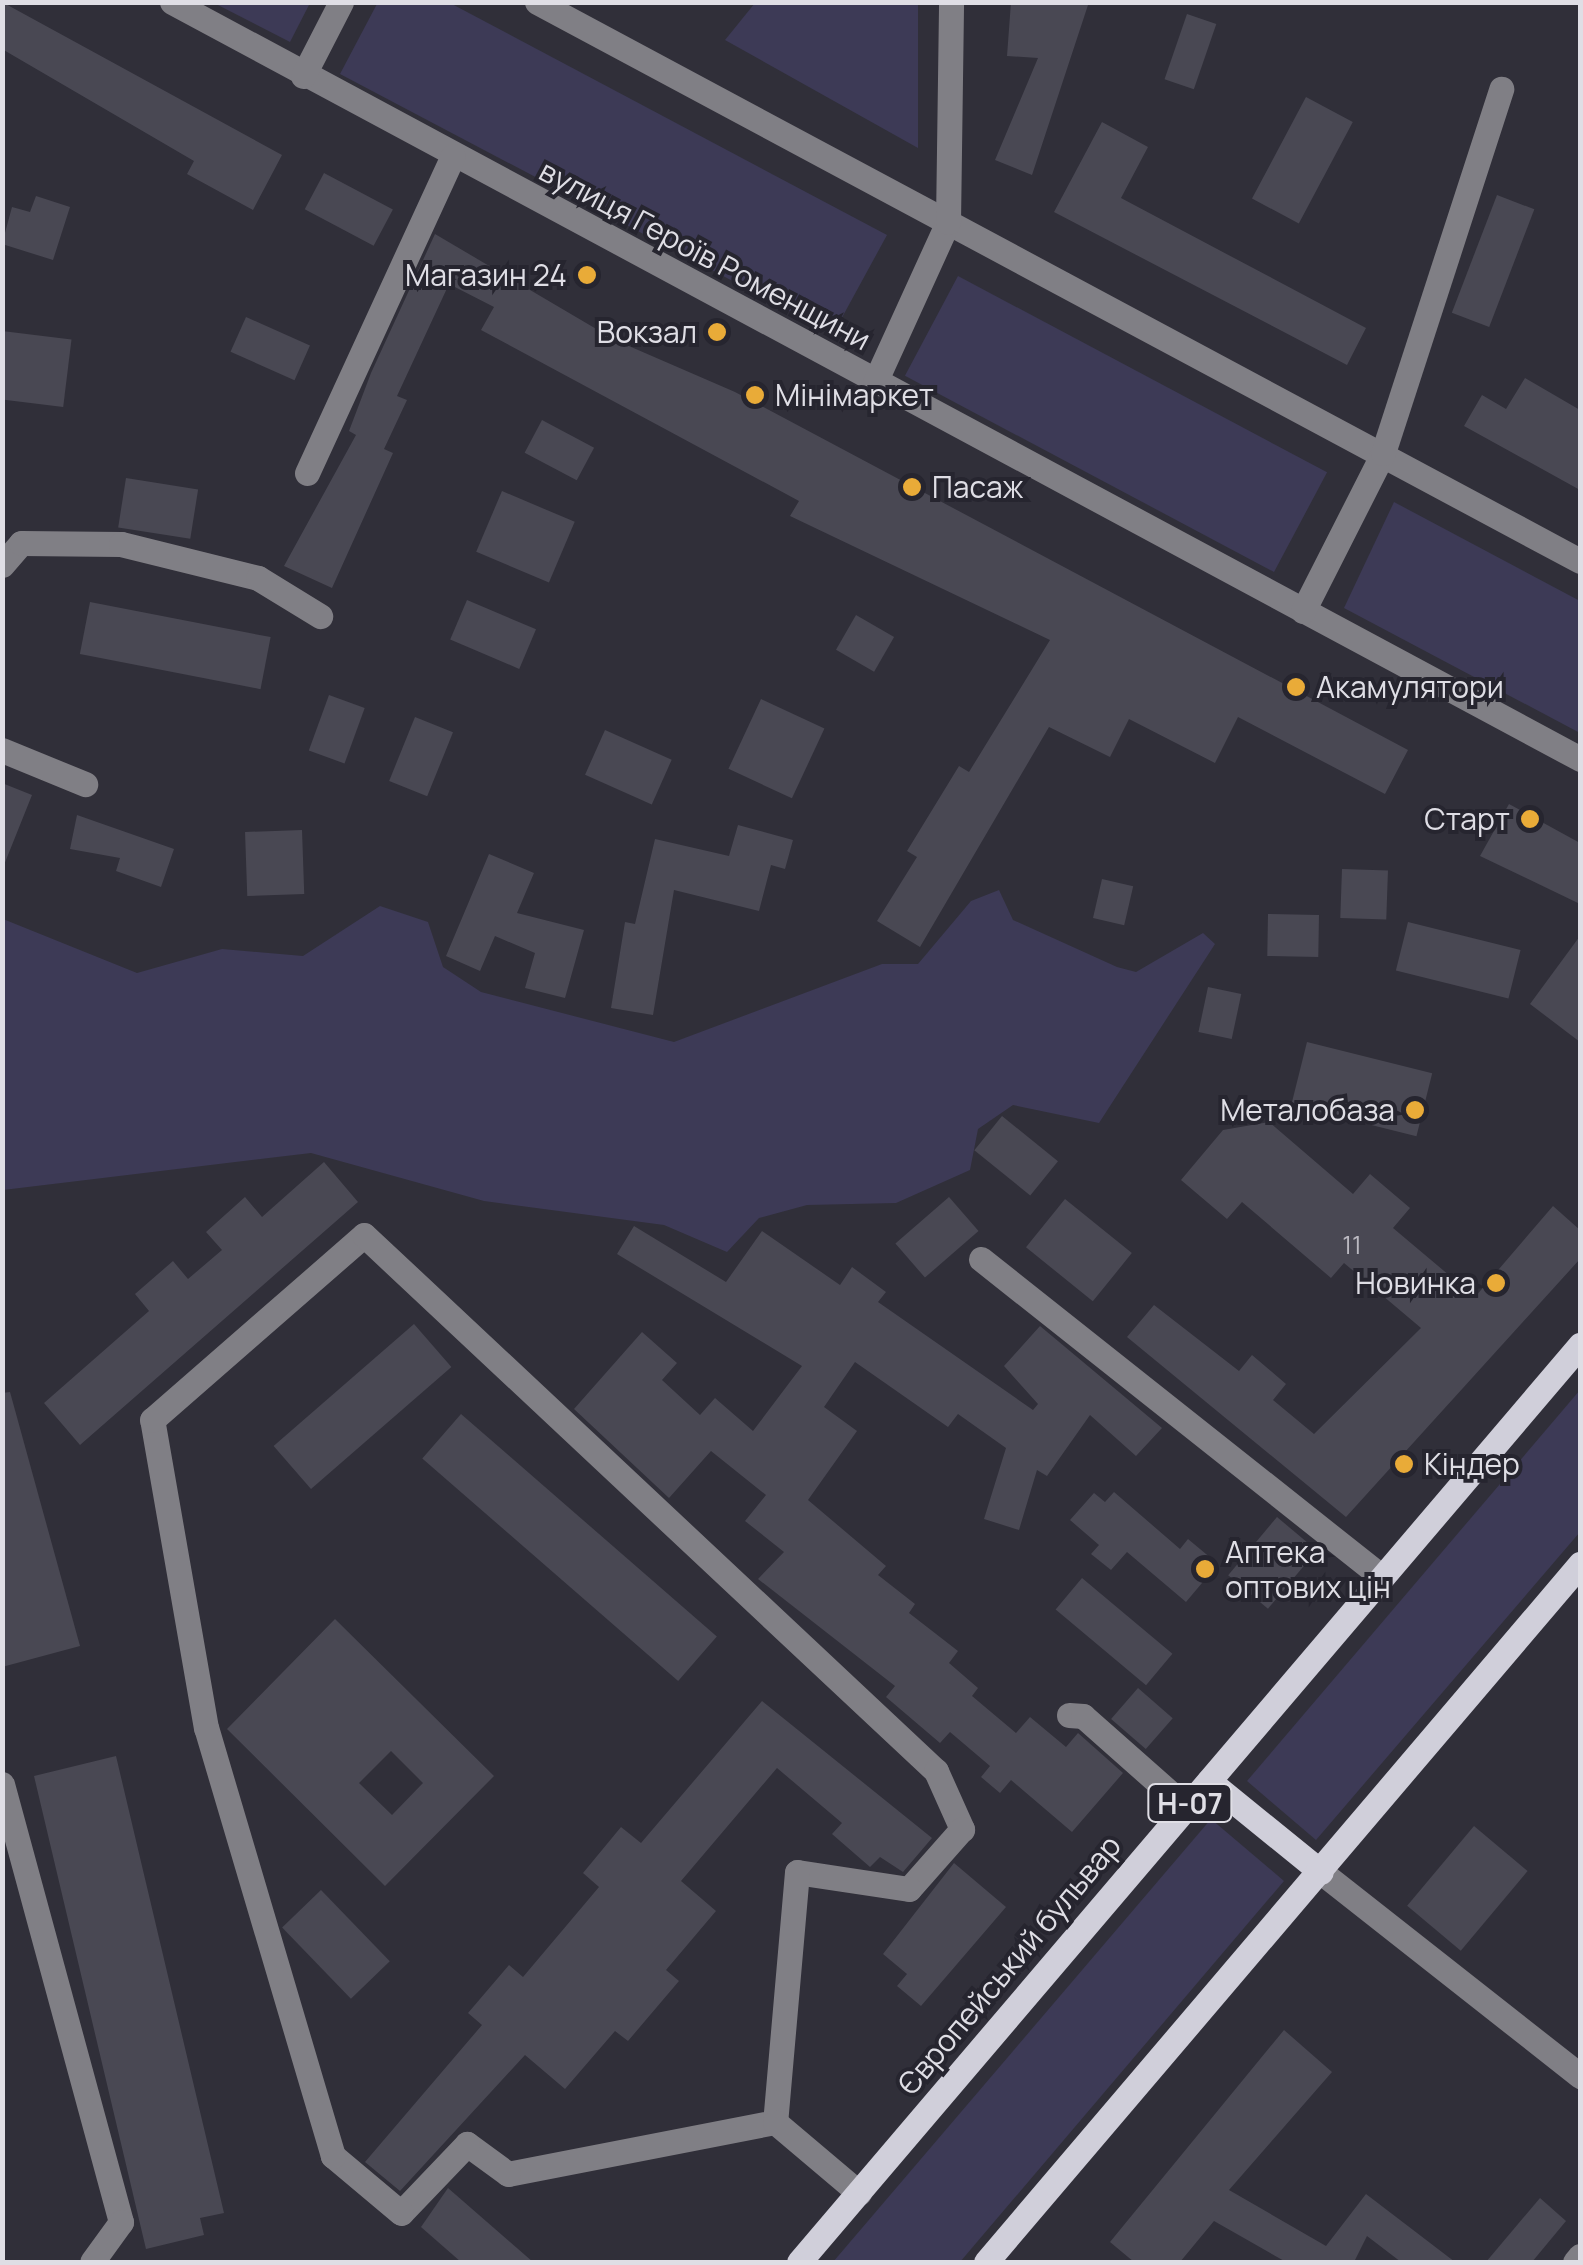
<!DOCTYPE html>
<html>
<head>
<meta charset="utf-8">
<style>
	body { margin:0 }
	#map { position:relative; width:1583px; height:2265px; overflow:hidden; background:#302f39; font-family:Manrope,sans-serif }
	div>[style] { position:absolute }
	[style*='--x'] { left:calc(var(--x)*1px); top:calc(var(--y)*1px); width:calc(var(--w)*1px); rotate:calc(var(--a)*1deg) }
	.green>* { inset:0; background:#3d3a56; transform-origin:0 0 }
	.building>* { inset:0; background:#494853; transform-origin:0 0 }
	.minor>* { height:25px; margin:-12.5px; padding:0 12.5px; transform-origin:12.5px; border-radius:12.5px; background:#807f85 }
	.major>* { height:25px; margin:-12.5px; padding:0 12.5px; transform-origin:12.5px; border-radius:12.5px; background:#d0cfda }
	.dots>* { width:28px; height:28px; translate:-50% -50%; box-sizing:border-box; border:5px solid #26252f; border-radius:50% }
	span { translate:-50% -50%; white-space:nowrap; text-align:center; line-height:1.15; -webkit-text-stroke:8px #26252f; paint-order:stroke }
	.number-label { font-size:25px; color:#bab8c0 }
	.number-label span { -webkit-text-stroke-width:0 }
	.shield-label span { padding:2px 8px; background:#26252f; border:2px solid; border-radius:8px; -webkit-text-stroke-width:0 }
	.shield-label { font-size:28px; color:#dfdee5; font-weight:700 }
	.street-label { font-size:30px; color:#dfdee5 }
	.poi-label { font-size:30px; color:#dfdee5 }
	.right { translate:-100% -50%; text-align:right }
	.left { translate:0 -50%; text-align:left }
	.frame { position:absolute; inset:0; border:5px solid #dfdee5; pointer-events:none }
</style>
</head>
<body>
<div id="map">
	<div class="green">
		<div style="clip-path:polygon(378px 2px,450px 3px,887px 235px,833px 334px,340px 74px)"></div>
		<div style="clip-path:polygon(214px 3px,310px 2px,310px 3px,290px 42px)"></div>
		<div style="clip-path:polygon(755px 3px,918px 3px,918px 148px,725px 40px)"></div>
		<div style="left:958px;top:276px;width:418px;height:113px;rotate:28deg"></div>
		<div style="clip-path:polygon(1394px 502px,1580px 601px,1580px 733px,1344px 608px)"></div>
		<div style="clip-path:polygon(999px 890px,1013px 920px,1117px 967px,1136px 972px,1203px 933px,1215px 944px,1099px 1123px,1013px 1105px,978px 1129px,970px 1170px,896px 1203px,807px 1205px,759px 1218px,727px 1252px,664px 1225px,484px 1201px,311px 1153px,3px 1190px,3px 919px,137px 973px,222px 949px,303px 956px,380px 906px,428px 922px,443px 967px,481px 992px,674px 1042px,882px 964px,918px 964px,971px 901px)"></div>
		<div style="clip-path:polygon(1580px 1390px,1580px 1532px,1316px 1840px,1247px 1781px)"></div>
		<div style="clip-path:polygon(1211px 1819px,1284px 1881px,960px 2262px,833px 2262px)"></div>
	</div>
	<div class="building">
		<div style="clip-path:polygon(2px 2px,282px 155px,253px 210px,187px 174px,194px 161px,2px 49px)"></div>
		<div style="clip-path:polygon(1011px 2px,1089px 2px,1032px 175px,995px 160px,1038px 58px,1007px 56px)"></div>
		<div style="left:1187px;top:14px;width:31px;height:69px;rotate:19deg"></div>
		<div style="left:1306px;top:97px;width:53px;height:115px;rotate:28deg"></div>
		<div style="clip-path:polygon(1102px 122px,1148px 147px,1121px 198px,1366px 328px,1347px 365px,1054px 212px)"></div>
		<div style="left:324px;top:173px;width:78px;height:41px;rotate:28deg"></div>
		<div style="left:1497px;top:195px;width:40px;height:126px;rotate:21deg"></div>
		<div style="clip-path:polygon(36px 196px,70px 207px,53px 260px,2px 244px,12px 207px,30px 212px)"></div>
		<div style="clip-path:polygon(435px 234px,615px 340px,735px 392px,1408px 750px,1385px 794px,1238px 717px,1215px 763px,1129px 719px,1110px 757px,1049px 727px,920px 947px,877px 921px,917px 857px,907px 851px,959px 766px,969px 772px,1050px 640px,790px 516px,799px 501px,481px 330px,494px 307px,449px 284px,397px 396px,407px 400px,384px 449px,393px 453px,332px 588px,284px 566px,356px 435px,349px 431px,371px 373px)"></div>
		<div style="left:246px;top:317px;width:70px;height:38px;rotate:24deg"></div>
		<div style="left:2px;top:331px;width:70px;height:68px;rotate:7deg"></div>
		<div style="clip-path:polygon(1525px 378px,1580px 410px,1580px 490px,1464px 426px,1482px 395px,1506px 409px)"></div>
		<div style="left:542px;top:420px;width:59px;height:37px;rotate:28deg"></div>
		<div style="left:126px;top:478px;width:73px;height:50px;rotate:9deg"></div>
		<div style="left:502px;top:491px;width:79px;height:66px;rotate:23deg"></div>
		<div style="left:467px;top:600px;width:75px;height:43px;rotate:23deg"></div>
		<div style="left:90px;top:602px;width:184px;height:53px;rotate:11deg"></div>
		<div style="left:856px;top:615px;width:44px;height:40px;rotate:30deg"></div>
		<div style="left:329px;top:695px;width:38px;height:59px;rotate:20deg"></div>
		<div style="left:761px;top:699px;width:70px;height:77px;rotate:25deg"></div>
		<div style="left:415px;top:717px;width:41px;height:69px;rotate:22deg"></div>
		<div style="left:605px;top:730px;width:73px;height:49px;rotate:24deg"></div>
		<div style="clip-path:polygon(2px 783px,32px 795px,4px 865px,2px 865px)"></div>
		<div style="clip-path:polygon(1509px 804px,1580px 843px,1580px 904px,1480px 856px)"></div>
		<div style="clip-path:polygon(77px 815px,174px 849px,161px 887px,116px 871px,120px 858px,70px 849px)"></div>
		<div style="clip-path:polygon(738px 825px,793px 840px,785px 869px,771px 865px,759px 911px,674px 890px,653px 1015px,611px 1008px,625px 922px,635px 924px,655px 839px,729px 856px)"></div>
		<div style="left:302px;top:830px;width:64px;height:57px;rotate:88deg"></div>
		<div style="clip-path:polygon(489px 854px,534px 873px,517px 913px,584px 930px,565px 998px,525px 988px,535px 953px,495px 936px,480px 971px,446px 956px)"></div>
		<div style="left:1342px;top:869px;width:46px;height:49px;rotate:2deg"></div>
		<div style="left:1102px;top:879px;width:32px;height:40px;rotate:13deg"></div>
		<div style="left:1268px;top:914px;width:51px;height:42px;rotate:1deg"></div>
		<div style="left:1408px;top:922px;width:116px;height:50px;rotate:14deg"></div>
		<div style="clip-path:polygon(1580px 936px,1580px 1042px,1530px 1004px)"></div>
		<div style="left:1208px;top:987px;width:34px;height:46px;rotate:12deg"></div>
		<div style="left:1307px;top:1042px;width:129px;height:65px;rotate:14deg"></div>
		<div style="left:1002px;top:1116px;width:72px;height:44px;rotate:39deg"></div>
		<div style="clip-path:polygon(1269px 1122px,1353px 1194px,1370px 1174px,1410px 1208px,1393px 1228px,1475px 1297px,1553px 1206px,1580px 1230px,1580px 1259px,1346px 1517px,1127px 1337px,1154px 1305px,1239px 1371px,1252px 1355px,1286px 1384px,1273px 1400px,1314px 1434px,1421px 1328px,1344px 1263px,1331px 1278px,1242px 1202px,1227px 1219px,1181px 1180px,1223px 1130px)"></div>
		<div style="clip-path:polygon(324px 1162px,358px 1202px,80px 1445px,44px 1403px,149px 1311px,135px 1294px,173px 1261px,188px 1279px,222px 1250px,206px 1232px,245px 1197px,262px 1217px)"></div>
		<div style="left:949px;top:1197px;width:45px;height:71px;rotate:49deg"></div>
		<div style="left:1065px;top:1199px;width:86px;height:62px;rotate:39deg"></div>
		<div style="clip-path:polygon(634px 1226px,726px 1282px,762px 1231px,840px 1285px,852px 1267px,886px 1292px,878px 1302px,1033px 1410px,1038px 1404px,1004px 1366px,1040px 1326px,1162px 1428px,1136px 1456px,1090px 1415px,1047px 1476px,1037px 1470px,1019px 1530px,984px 1519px,1006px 1448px,958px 1414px,948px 1427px,855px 1362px,824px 1407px,857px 1431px,808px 1500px,886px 1566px,878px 1575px,915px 1604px,909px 1613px,958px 1651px,949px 1663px,978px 1688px,972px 1696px,1016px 1733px,1030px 1717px,1066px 1747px,1078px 1733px,1123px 1773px,1072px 1832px,1011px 1780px,1000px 1793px,981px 1777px,990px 1766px,950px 1732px,940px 1743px,886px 1697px,895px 1686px,758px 1579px,784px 1552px,745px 1521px,766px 1495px,711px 1451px,669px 1498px,574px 1409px,642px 1332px,677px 1363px,662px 1380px,700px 1415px,715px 1398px,753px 1431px,802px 1366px,617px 1254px)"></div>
		<div style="left:414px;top:1324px;width:57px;height:186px;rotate:49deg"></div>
		<div style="clip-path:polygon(10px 1392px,80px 1646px,2px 1667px,2px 1393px)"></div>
		<div style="left:461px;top:1414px;width:339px;height:59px;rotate:41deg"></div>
		<div style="clip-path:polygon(1114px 1492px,1180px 1549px,1188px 1539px,1218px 1564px,1186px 1602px,1127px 1552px,1111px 1570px,1091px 1554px,1099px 1545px,1070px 1520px,1094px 1493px,1105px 1502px)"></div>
		<div style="left:1277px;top:1517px;width:52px;height:76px;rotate:40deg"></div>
		<div style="left:1082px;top:1578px;width:118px;height:41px;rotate:40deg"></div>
		<div style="clip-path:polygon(evenodd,335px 1619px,494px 1776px,385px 1886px,227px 1729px,335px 1619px,391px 1751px,423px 1783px,392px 1815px,359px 1783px,391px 1751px)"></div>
		<div style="left:1138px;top:1688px;width:46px;height:41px;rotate:41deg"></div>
		<div style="clip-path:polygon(762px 1701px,932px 1838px,903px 1872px,880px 1857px,870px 1867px,832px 1834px,842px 1823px,777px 1768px,681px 1881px,716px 1911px,666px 1970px,679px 1981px,628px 2041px,615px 2031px,565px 2089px,525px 2055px,400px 2191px,365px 2162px,482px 2025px,468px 2013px,509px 1965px,523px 1977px,599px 1887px,583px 1873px,621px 1827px,641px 1843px)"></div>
		<div style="clip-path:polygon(116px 1756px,224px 2213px,200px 2218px,204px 2235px,146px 2249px,34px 1776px)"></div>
		<div style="left:1474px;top:1826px;width:70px;height:104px;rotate:40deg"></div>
		<div style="clip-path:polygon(954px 1863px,1006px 1907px,921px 2006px,897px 1986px,907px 1974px,883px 1954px)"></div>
		<div style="left:321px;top:1890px;width:99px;height:54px;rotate:46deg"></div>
		<div style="clip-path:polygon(1284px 2030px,1332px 2072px,1229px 2190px,1326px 2246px,1366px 2194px,1455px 2262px,1401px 2262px,1367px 2236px,1354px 2262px,1286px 2262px,1214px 2221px,1180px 2262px,1134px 2262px,1110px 2242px)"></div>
		<div style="clip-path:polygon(448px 2188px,533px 2262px,461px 2262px,421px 2227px)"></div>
		<div style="clip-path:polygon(1540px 2198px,1566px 2221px,1532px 2262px,1486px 2262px)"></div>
	</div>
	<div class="minor">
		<div style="--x:172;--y:2;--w:1599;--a:28.26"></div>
		<div style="--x:537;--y:2;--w:1183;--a:28.19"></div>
		<div style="--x:303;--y:76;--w:83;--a:-62.8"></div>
		<div style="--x:875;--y:382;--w:176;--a:-65.5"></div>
		<div style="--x:948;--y:222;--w:220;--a:-89.2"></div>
		<div style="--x:307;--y:473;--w:349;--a:-65.3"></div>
		<div style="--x:2;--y:565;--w:29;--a:-49"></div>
		<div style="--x:21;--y:543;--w:100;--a:0.6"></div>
		<div style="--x:121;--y:544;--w:141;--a:13.9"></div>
		<div style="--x:258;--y:578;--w:73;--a:31.5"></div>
		<div style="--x:1303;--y:611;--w:177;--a:-63.1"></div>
		<div style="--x:1383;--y:453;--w:383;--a:-72"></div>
		<div style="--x:2;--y:750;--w:90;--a:22.3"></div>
		<div style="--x:981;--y:1259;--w:512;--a:38.42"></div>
		<div style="--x:1069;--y:1715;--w:14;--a:4"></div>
		<div style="--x:1083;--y:1716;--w:137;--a:41.5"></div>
		<div style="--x:2;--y:1784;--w:454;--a:74.8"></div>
		<div style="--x:121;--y:2222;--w:49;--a:125.9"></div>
		<div style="--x:1321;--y:1872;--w:330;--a:38.2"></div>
		<div style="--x:775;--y:2122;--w:272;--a:169"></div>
		<div style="--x:508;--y:2174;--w:51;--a:-143.8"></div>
		<div style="--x:467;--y:2144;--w:95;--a:133.7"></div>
		<div style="--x:401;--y:2213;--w:89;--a:-140"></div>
		<div style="--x:333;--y:2156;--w:446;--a:-106.5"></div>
		<div style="--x:206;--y:1728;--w:313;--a:-99.9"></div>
		<div style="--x:152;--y:1420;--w:281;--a:-41.1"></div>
		<div style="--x:364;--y:1235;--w:784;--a:43.14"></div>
		<div style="--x:936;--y:1771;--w:64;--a:65.9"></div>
		<div style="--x:962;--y:1829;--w:80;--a:131.5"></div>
		<div style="--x:909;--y:1889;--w:113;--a:-171.4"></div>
		<div style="--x:797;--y:1872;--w:251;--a:95"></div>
		<div style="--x:775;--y:2122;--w:110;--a:40.2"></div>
		<div style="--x:1575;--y:2262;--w:8;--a:-50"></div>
	</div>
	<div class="major">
		<div style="--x:1209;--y:1781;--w:144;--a:39.1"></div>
		<div style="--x:799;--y:2262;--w:1205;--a:-49.58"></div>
		<div style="--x:986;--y:2262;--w:917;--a:-49.6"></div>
	</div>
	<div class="dots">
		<div style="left:587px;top:275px;background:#e9ab38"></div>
		<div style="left:717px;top:332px;background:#e9ab38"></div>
		<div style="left:755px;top:395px;background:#e9ab38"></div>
		<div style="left:912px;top:487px;background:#e9ab38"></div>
		<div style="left:1296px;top:687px;background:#e9ab38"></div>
		<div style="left:1530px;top:819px;background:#e9ab38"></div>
		<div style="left:1415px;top:1110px;background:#e9ab38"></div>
		<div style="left:1496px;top:1283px;background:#e9ab38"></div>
		<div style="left:1404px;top:1464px;background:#e9ab38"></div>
		<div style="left:1205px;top:1569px;background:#e9ab38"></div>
	</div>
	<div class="number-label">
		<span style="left:1352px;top:1245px">11</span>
	</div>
	<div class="shield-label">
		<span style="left:1190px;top:1803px">Н-07</span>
	</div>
	<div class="street-label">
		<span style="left:705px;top:255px;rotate:28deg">вулиця Героїв Роменщини</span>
		<span style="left:1009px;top:1965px;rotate:-50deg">Європейський бульвар</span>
	</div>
	<div class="poi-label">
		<span class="right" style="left:567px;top:275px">Магазин 24</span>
		<span class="right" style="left:697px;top:332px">Вокзал</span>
		<span class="left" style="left:775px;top:395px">Мінімаркет</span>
		<span class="left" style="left:932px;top:487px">Пасаж</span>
		<span class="left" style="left:1316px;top:687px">Акамулятори</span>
		<span class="right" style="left:1510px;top:819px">Старт</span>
		<span class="right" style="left:1395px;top:1110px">Металобаза</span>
		<span class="right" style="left:1476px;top:1283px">Новинка</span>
		<span class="left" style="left:1424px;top:1464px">Кіндер</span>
		<span class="left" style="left:1225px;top:1569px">Аптека<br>оптових цін</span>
	</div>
	<div class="frame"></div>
</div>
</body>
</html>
